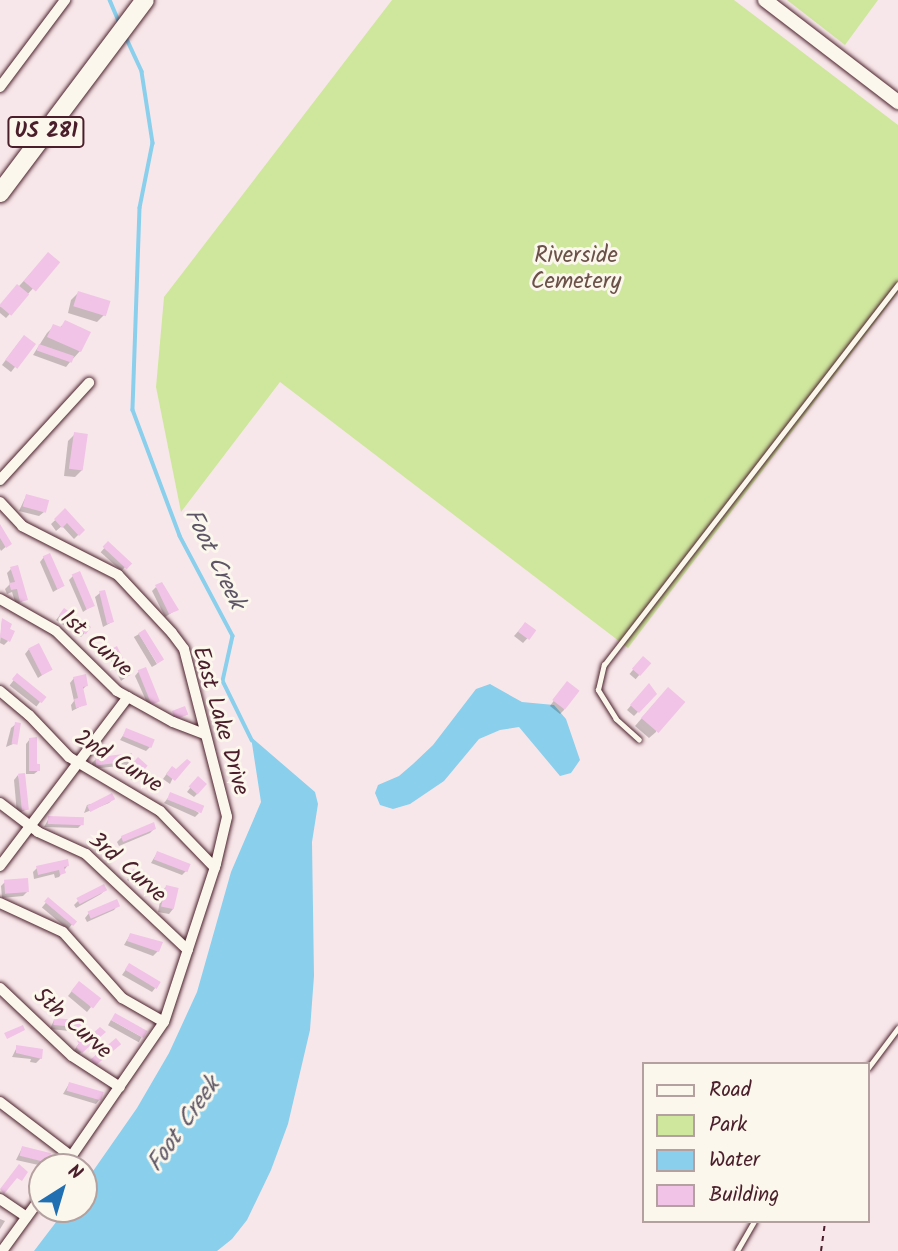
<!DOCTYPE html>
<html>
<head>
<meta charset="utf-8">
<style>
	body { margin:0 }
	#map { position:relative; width:898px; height:1251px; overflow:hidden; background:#f8e7ea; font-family:Kalam,sans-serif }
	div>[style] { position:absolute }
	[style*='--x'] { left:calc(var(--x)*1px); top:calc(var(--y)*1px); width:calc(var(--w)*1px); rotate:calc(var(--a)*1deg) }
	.green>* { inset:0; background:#cfe79d }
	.water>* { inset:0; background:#8acfec }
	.shadow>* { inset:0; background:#0003; transform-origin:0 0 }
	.stream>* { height:3.5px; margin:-1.75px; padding:0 1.75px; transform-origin:1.75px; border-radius:1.75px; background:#8acfec }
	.building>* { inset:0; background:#f1c3e6; transform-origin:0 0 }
	.path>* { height:2px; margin-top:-1px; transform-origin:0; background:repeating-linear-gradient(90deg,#4a1f2b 0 5px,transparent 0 10px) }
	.roads { filter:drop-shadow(0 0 2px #4a1f2b) drop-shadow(0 0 2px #4a1f2b) }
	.lane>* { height:4.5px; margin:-2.25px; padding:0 2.25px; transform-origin:2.25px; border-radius:2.25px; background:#fbf7ec }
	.street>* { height:10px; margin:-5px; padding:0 5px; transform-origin:5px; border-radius:5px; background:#fbf7ec }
	.secondary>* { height:14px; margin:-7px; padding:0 7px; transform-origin:7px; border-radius:7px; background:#fbf7ec }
	.highway>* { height:18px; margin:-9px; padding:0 9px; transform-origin:9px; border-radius:9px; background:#fbf7ec }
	span { translate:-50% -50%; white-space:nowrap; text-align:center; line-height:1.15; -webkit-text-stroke:6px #fbf7ec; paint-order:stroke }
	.shield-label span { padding:2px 5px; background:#fbf7ec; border:2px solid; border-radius:5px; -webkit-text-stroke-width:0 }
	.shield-label { font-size:21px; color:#4a1f2b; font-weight:700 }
	.park-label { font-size:23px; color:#6b5148 }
	.street-label { font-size:23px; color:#4a1f2b }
	.water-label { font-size:24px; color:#5d5465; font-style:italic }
	.legend { position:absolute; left:642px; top:1062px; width:228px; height:161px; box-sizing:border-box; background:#fbf7ec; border:2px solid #b4a19f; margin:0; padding:9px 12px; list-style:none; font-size:21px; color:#4a1f2b }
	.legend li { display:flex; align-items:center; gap:14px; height:35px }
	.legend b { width:35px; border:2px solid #b4a19f }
	.north { position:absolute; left:28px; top:1153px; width:70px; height:70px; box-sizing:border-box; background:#fbf7ec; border:2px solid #b4a19f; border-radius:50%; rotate:37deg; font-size:19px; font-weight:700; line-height:28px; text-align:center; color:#4a1f2b }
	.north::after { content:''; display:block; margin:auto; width:24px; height:32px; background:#1f6fb2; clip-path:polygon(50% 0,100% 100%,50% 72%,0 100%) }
</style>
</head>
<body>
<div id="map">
	<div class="green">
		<div style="clip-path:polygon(392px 0,734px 0,898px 125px,898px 292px,628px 648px,280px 382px,181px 512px,156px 387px,164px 297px)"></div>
		<div style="clip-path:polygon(787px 0,878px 0,845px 45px)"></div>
	</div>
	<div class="water">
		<div style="clip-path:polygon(490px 684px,522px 702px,554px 705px,566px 719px,580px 760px,571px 773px,560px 776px,519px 727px,500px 730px,479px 739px,444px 781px,410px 804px,393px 809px,380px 805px,375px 793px,378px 785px,399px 776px,413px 764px,433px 745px,476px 689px)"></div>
		<div style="clip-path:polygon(251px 737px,315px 792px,318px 804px,312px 842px,314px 976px,310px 1030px,288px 1124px,271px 1170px,247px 1220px,232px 1239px,217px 1251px,34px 1251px,66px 1209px,84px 1209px,84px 1184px,137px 1108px,169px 1053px,197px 992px,231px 872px,261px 802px)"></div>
	</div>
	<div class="shadow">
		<div style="clip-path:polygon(41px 262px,57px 262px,6px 318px,0 313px,0 307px)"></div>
		<div style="clip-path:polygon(78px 293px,104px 315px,97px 322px,68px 313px,71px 300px)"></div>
		<div style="clip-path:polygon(65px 323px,80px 351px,70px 362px,66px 367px,33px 355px,47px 333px,54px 326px,59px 328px)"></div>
		<div style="clip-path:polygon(20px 341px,33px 344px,11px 372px,2px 365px)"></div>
		<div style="clip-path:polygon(75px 434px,82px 470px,75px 477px,64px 476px,68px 441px)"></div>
		<div style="clip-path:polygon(26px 496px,44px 512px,39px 516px,19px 511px)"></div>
		<div style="clip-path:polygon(65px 511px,83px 530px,74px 539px,62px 526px,56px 531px,51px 524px)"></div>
		<div style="clip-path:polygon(0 527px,10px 543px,1px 551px,0 549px)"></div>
		<div style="left:108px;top:544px;width:28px;height:11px;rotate:42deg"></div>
		<div style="clip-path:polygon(44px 557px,63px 586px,53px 592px,40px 562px)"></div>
		<div style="clip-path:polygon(11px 569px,26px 599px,16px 605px,12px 592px,7px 594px,5px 589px,10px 584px,7px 573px)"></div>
		<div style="clip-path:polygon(73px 576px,93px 605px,83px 612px,69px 580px)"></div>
		<div style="clip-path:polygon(156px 587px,176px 610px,165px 617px,152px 591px)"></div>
		<div style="clip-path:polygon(100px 593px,112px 622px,103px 627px,95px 597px)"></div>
		<div style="clip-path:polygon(60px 615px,89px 628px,81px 637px,56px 620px)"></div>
		<div style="clip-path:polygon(2px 620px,8px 641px,4px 645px,0 643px)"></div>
		<div style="clip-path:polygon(521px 628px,534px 631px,523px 643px,514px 636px)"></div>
		<div style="left:139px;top:634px;width:35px;height:6px;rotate:59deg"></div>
		<div style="clip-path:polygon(29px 649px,51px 669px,38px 678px,25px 654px)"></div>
		<div style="clip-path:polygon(117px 649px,129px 675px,121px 681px,108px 655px)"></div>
		<div style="left:643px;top:658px;width:8px;height:21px;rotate:40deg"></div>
		<div style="clip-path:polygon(139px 671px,158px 700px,149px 707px,135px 676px)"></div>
		<div style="left:17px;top:676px;width:34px;height:12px;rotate:38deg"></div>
		<div style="clip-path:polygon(74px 678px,87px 685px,82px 690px,85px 704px,72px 711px,71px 705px,74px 701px,70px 683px)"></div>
		<div style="clip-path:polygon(649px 685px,655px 694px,634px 716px,627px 710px)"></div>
		<div style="clip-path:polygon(563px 688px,564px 710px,560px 714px,550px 706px)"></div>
		<div style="clip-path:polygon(661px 696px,656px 732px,649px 738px,635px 726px)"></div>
		<div style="clip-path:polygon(16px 724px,13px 744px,6px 747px,11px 728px)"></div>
		<div style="clip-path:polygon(126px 731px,150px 747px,146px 751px,120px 740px)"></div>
		<div style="clip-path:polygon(30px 739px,39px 770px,34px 774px,26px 774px,26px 744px)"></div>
		<div style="clip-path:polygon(96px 759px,131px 761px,127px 765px,92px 769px,92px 763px)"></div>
		<div style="clip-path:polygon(134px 764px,146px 766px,133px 781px,125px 775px)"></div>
		<div style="clip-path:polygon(176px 771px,170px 784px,163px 779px,168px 772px)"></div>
		<div style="clip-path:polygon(18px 775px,27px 809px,17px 814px,14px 780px)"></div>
		<div style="clip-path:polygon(194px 783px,198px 793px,194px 797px,187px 792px)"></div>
		<div style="clip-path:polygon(171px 794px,199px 813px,195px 817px,164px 803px)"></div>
		<div style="clip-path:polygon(113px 799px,109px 803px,84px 813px,87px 805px)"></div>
		<div style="clip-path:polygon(49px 818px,82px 824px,78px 828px,44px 827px)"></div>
		<div style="clip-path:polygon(154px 829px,150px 833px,119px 846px,117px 842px,122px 837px)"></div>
		<div style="clip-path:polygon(157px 853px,187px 870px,182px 875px,151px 863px)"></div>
		<div style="clip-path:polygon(68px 865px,59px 877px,55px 878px,54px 874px,34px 879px,33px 872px,37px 868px)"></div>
		<div style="clip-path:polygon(134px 871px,149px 878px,142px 887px,127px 880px)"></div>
		<div style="clip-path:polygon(5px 882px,28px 891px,23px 896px,2px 898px,1px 886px)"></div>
		<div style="clip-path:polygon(103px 886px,105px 890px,101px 894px,76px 908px,74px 905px,78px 901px)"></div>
		<div style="clip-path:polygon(166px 887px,173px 909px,169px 914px,158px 912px,162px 891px)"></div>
		<div style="left:49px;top:899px;width:34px;height:11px;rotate:40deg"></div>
		<div style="clip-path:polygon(118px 905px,114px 910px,87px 922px,85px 918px,89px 913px)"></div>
		<div style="clip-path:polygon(130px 935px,158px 951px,153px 956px,124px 945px)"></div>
		<div style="clip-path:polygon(129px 965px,156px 987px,152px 992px,122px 975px)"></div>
		<div style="clip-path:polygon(75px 987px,91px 1007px,87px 1012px,68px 996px)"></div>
		<div style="clip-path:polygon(54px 1020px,83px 1028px,79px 1032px,50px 1029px)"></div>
		<div style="left:111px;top:1020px;width:35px;height:6px;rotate:29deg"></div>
		<div style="clip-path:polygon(103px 1032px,77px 1056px,73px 1052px,82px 1039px,85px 1043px)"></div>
		<div style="clip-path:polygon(17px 1047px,41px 1058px,36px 1063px,30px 1062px,31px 1059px,12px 1057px)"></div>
		<div style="clip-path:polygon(69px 1084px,100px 1099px,96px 1104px,63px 1094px)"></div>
		<div style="clip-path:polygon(22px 1148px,47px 1162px,43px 1166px,16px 1160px)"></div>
		<div style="clip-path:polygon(0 1219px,5px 1221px,0 1229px)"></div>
	</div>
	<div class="stream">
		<div style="--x:110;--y:0;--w:26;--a:67"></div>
		<div style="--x:126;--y:37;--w:38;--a:65"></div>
		<div style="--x:142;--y:72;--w:72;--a:81.2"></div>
		<div style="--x:153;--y:143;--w:66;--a:101.3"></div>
		<div style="--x:140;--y:208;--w:202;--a:92"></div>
		<div style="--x:133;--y:410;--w:134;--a:69.5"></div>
		<div style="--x:180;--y:536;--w:113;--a:62.1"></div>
		<div style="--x:233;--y:636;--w:46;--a:102.5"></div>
		<div style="--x:223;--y:681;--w:66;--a:63.8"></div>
	</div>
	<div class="building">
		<div style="left:48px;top:252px;width:16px;height:38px;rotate:40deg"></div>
		<div style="left:17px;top:284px;width:16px;height:28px;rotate:40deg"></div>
		<div style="left:78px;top:291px;width:34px;height:16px;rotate:17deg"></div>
		<div style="clip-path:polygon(65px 320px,91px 332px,81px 352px,47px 337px,53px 324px,61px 327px)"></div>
		<div style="left:24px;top:335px;width:15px;height:31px;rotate:37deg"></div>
		<div style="left:39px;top:344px;width:37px;height:7px;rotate:19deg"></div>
		<div style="left:74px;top:432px;width:14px;height:37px;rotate:8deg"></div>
		<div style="left:26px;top:494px;width:24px;height:13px;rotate:15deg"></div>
		<div style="clip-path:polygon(65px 508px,85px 530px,79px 536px,67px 523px,62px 528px,54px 519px)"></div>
		<div style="clip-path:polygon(0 524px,12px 544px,6px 548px,0 538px)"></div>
		<div style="left:108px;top:541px;width:33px;height:8px;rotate:43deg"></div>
		<div style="left:50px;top:553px;width:36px;height:8px;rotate:66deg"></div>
		<div style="clip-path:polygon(18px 565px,28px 600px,20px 602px,17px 589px,11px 590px,9px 583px,15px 582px,10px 567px)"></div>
		<div style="left:80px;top:571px;width:38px;height:9px;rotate:67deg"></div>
		<div style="clip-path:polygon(162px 582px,179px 610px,169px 614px,155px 585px)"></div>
		<div style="clip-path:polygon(105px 590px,114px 622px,107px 624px,99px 591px)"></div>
		<div style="left:64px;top:608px;width:33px;height:9px;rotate:35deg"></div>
		<div style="clip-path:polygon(2px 618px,12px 624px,10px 629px,15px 631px,10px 642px,0 637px)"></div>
		<div style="left:525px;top:622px;width:14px;height:12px;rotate:36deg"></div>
		<div style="left:145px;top:629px;width:36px;height:8px;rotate:58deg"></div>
		<div style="left:39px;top:643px;width:30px;height:12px;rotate:63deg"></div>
		<div style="left:117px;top:646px;width:32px;height:6px;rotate:64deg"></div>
		<div style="left:643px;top:656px;width:11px;height:17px;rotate:41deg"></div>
		<div style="left:146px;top:667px;width:37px;height:9px;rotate:68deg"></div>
		<div style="left:17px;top:673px;width:38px;height:8px;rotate:39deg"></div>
		<div style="clip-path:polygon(86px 674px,88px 686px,83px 687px,87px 705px,76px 708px,74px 699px,78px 698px,73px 677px)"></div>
		<div style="left:567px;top:681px;width:16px;height:24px;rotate:38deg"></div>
		<div style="clip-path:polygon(649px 683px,657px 694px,639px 713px,630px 705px)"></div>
		<div style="left:668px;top:687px;width:23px;height:41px;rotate:41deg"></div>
		<div style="left:185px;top:706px;width:9px;height:14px;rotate:69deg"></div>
		<div style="left:15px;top:722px;width:6px;height:22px;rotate:9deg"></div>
		<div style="left:126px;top:728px;width:31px;height:9px;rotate:22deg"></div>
		<div style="clip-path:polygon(37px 737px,37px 764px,40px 764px,40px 771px,29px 771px,29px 738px)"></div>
		<div style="left:132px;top:753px;width:8px;height:37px;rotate:83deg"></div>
		<div style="left:138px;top:757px;width:13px;height:16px;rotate:42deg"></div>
		<div style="clip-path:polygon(187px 759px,191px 762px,175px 781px,166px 774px,172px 766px,176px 769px)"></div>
		<div style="left:25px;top:773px;width:37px;height:7px;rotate:84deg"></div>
		<div style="left:198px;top:776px;width:12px;height:14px;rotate:42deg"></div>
		<div style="left:170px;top:792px;width:37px;height:8px;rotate:22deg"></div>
		<div style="left:112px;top:793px;width:7px;height:28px;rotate:63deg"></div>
		<div style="left:48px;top:816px;width:36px;height:8px;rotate:2deg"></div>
		<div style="clip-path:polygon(154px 822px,156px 829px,123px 842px,121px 836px)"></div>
		<div style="left:157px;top:851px;width:36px;height:9px;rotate:21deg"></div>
		<div style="clip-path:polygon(68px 859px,69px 866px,64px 867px,66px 873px,60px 875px,59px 870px,38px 875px,36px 866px)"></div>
		<div style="left:133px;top:869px;width:20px;height:7px;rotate:24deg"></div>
		<div style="left:28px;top:878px;width:14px;height:24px;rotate:86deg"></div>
		<div style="left:104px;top:884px;width:7px;height:31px;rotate:63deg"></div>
		<div style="left:166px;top:885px;width:13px;height:22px;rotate:13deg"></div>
		<div style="left:48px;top:897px;width:38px;height:6px;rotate:40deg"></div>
		<div style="left:117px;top:899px;width:8px;height:32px;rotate:67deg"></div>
		<div style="clip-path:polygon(130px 933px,163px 942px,159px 952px,127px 941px)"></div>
		<div style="left:129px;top:963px;width:37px;height:8px;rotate:31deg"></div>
		<div style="left:79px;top:981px;width:28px;height:13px;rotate:38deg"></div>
		<div style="left:115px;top:1013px;width:37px;height:8px;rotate:29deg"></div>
		<div style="left:54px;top:1018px;width:32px;height:7px;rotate:5deg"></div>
		<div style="clip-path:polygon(23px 1025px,25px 1030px,7px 1039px,4px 1033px)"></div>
		<div style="clip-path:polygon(100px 1027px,106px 1032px,82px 1053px,76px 1047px,79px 1044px,77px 1041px,82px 1037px,85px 1040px)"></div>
		<div style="left:116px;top:1038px;width:8px;height:33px;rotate:50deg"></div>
		<div style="clip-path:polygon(16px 1045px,43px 1049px,42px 1059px,16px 1053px)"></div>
		<div style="left:69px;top:1082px;width:36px;height:9px;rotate:16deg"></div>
		<div style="left:22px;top:1146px;width:30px;height:10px;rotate:14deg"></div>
		<div style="clip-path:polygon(19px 1164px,28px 1172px,22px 1181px,17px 1178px,4px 1194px,0 1189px)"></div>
	</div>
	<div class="path">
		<div style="--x:821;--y:1251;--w:30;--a:-82"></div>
	</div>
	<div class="roads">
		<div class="lane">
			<div style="--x:639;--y:740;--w:31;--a:-138"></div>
			<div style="--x:616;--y:719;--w:34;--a:-122"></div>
			<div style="--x:598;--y:690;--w:26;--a:-77"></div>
			<div style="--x:604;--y:665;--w:481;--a:-52.3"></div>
			<div style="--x:868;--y:1068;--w:50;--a:-53.1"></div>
			<div style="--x:737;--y:1251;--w:34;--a:-60"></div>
		</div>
		<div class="street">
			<div style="--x:0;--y:87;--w:109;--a:-53.2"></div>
			<div style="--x:0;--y:480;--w:132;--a:-47.5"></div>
			<div style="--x:0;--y:502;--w:33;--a:47"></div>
			<div style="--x:22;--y:526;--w:108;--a:27"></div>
			<div style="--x:118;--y:575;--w:79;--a:47"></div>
			<div style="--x:172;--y:633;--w:20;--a:53"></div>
			<div style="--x:184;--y:649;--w:173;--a:75.6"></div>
			<div style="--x:227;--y:817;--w:48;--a:103.2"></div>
			<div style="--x:216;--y:864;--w:166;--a:108.2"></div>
			<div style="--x:164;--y:1022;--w:176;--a:124.6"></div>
			<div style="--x:0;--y:599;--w:64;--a:29.7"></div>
			<div style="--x:56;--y:631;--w:86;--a:44.5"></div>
			<div style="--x:117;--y:691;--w:64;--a:29"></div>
			<div style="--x:173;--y:722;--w:33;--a:21"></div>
			<div style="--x:0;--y:691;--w:38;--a:40"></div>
			<div style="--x:29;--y:715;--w:58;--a:46.4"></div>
			<div style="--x:69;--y:757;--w:106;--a:30.7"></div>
			<div style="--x:160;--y:811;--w:79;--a:46"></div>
			<div style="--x:0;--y:803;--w:48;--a:37.3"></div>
			<div style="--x:38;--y:832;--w:53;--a:24.6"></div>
			<div style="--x:86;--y:854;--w:140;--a:43.3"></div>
			<div style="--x:0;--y:866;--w:212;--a:-52.9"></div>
			<div style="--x:0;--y:903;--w:69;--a:24.7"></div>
			<div style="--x:63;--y:932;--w:89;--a:48.2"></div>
			<div style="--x:122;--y:998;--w:48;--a:29.7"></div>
			<div style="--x:0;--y:988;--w:99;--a:43.4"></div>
			<div style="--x:72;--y:1056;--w:57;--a:32.9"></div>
			<div style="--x:0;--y:1102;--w:89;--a:37.3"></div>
			<div style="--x:0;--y:1199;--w:32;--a:34"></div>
			<div style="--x:2;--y:1251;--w:68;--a:-54"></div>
		</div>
		<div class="secondary">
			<div style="--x:765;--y:0;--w:168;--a:37.5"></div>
		</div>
		<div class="highway">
			<div style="--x:0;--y:193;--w:241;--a:-53.1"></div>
		</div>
	</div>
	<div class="shield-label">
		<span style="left:46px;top:132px">US 281</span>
	</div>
	<div class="park-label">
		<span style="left:576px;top:269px">Riverside<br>Cemetery</span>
	</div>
	<div class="street-label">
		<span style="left:96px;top:644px;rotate:42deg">1st Curve</span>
		<span style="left:220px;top:721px;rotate:74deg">East Lake Drive</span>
		<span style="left:118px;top:762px;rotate:32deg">2nd Curve</span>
		<span style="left:127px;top:868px;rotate:41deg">3rd Curve</span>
		<span style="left:72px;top:1024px;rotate:41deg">5th Curve</span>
	</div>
	<div class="water-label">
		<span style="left:214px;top:559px;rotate:64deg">Foot Creek</span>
		<span style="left:184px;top:1125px;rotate:-55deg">Foot Creek</span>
	</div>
	<ul class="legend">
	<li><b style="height:9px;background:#fbf7ec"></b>Road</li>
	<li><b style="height:19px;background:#cfe79d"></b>Park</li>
	<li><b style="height:19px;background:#8acfec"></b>Water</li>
	<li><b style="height:19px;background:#f1c3e6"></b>Building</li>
	</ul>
	<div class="north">N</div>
</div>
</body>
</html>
